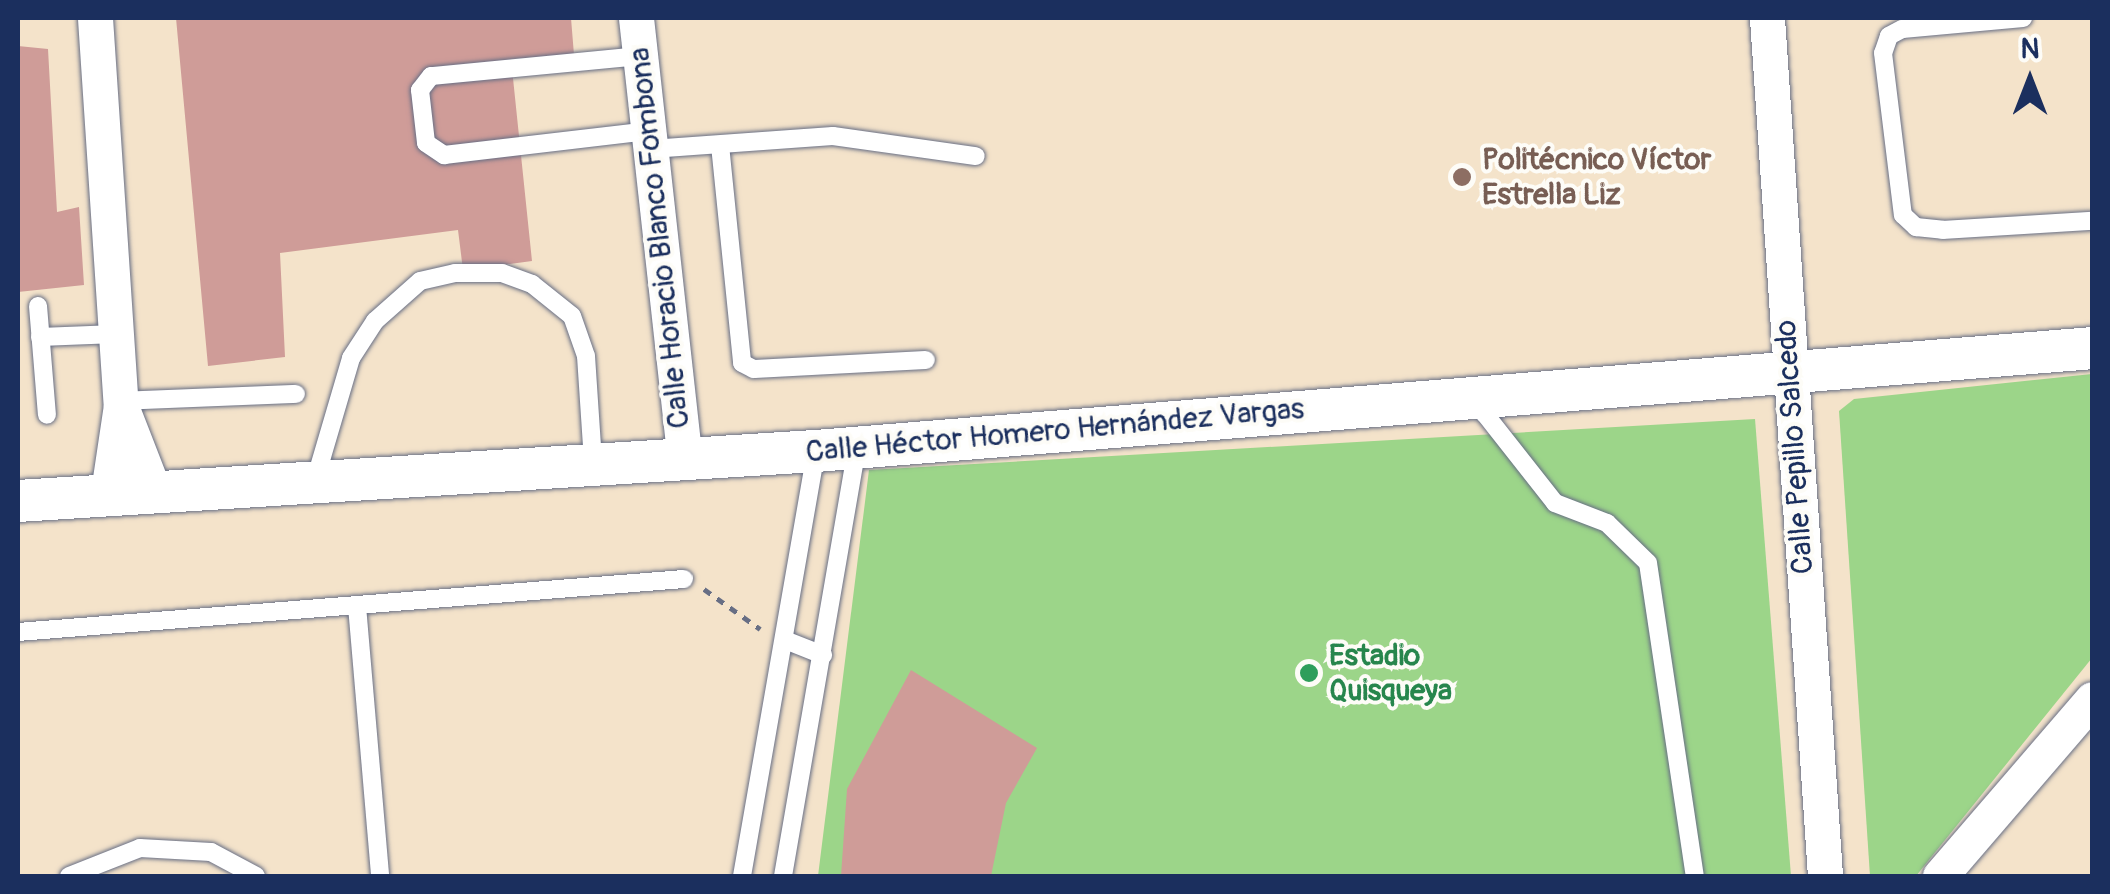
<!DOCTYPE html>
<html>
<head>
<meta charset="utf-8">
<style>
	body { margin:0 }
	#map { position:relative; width:2110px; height:894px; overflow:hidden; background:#f4e3ca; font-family:Pangolin,sans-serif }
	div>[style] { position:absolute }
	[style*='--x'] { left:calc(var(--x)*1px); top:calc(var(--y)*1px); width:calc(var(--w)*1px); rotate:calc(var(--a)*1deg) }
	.green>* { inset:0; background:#9cd589 }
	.building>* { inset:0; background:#cf9c98 }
	.path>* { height:5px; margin-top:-2.5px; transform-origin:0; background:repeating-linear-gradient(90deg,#676e84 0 8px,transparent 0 16px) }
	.roads { filter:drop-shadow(0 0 2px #676e84) drop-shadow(0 0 2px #676e84) }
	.service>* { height:18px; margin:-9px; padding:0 9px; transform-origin:9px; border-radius:9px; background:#fff }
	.minor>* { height:35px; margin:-17.5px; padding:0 17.5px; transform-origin:17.5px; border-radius:17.5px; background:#fff }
	.tertiary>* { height:42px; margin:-21px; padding:0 21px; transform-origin:21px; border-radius:21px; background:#fff }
	.dots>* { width:28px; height:28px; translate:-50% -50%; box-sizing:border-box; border:5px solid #fdfcf7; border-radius:50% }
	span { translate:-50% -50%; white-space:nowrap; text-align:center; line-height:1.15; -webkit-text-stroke:8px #fdfcf7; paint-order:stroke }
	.education-label { font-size:30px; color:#785e54; font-weight:700 }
	.left { translate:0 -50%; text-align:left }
	.street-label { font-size:30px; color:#1b2f5e }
	.leisure-label { font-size:30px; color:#27864d; font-weight:700 }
	.frame { position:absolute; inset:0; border:20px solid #1b2f5e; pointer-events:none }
	.north { position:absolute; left:1980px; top:30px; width:100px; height:100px; -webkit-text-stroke:8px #fdfcf7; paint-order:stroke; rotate:0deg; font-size:28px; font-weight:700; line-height:40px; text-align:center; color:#1b2f5e }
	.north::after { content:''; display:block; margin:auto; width:35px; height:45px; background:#1b2f5e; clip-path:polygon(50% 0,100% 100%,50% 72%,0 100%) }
</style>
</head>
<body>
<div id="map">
	<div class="green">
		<div style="clip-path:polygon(2092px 374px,2092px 658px,1916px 876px,1870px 876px,1839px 411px,1854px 399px)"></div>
		<div style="clip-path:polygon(1755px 419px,1791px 876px,818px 876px,869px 470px)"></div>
	</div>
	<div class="building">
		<div style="clip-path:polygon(176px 18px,571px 18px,574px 55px,511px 59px,532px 261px,463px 270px,458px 230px,280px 253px,285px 357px,208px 366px)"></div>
		<div style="clip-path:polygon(18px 46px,48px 49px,57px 212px,79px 207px,84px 285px,18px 292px)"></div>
		<div style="clip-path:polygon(911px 670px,1037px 748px,1006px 803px,991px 876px,841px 876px,847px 789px)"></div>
	</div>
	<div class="path">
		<div style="--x:704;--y:589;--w:69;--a:35.5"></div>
	</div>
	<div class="roads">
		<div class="service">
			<div style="--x:2023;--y:18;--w:121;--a:174.8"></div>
			<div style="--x:1902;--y:29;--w:15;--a:152"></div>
			<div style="--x:1889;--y:36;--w:18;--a:109"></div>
			<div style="--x:1883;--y:53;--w:163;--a:83"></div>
			<div style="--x:1903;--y:215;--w:18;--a:43"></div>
			<div style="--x:1916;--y:227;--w:27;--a:6"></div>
			<div style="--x:1943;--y:230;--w:149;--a:-3.5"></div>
			<div style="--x:640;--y:56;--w:210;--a:174.5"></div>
			<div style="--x:431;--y:76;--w:18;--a:128"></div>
			<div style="--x:420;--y:90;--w:53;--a:83.5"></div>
			<div style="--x:426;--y:143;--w:22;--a:34"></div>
			<div style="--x:444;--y:155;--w:205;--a:-6.7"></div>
			<div style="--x:720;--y:145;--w:219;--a:84.2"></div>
			<div style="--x:742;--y:363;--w:13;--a:27"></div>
			<div style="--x:754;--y:369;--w:172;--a:-3"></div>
			<div style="--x:651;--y:149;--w:182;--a:-4.1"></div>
			<div style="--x:833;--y:136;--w:144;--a:8"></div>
			<div style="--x:38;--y:306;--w:109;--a:85.3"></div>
			<div style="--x:40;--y:337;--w:76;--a:-2.3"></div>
			<div style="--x:1480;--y:398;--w:17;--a:73"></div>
			<div style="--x:1485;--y:414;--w:113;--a:51.8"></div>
			<div style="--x:1555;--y:503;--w:56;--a:21"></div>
			<div style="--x:1607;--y:523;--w:57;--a:44.3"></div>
			<div style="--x:1648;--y:563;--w:317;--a:81.5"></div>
			<div style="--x:121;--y:401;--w:175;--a:-2.3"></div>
			<div style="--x:314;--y:484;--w:131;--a:-73.6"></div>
			<div style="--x:351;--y:358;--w:44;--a:-57"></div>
			<div style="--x:375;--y:321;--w:60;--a:-41.6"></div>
			<div style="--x:420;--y:281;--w:36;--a:-13"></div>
			<div style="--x:455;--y:273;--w:47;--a:0"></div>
			<div style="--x:502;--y:273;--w:32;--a:20"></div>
			<div style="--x:532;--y:284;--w:51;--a:38.7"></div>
			<div style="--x:572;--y:316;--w:42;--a:70.7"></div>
			<div style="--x:586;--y:356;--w:105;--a:86.2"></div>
			<div style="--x:357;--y:606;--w:271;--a:85.1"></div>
			<div style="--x:18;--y:632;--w:668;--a:-4.55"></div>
			<div style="--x:785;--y:640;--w:41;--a:21.5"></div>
			<div style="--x:69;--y:876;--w:76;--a:-21.5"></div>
			<div style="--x:140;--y:848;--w:71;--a:3.2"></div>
			<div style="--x:211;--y:852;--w:51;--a:28.1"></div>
			<div style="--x:742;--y:876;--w:430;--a:-80.1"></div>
			<div style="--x:783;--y:876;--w:434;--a:-80.2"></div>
		</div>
		<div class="minor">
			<div style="--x:95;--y:18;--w:388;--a:86.2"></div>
			<div style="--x:121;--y:405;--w:88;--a:98.5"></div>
			<div style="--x:636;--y:18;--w:444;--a:83.7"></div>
			<div style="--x:1767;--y:18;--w:860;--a:86.13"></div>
			<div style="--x:121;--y:406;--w:91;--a:68.8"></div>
			<div style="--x:1940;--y:876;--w:233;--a:-49.3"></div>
		</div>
		<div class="tertiary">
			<div style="--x:18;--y:501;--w:800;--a:-3.59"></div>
			<div style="--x:816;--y:451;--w:1280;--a:-4.61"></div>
		</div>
	</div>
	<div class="dots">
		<div style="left:1462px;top:177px;background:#8d6e63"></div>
		<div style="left:1309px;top:673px;background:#2e9e5b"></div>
	</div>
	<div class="education-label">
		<span class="left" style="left:1482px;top:177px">Politécnico Víctor<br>Estrella Liz</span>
	</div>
	<div class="street-label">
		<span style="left:660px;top:238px;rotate:-96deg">Calle Horacio Blanco Fombona</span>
		<span style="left:1055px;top:431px;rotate:-5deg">Calle Héctor Homero Hernández Vargas</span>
		<span style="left:1795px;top:447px;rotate:-94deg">Calle Pepillo Salcedo</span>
	</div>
	<div class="leisure-label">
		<span class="left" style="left:1329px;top:673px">Estadio<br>Quisqueya</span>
	</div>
	<div class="frame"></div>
	<div class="north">N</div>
</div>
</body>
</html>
